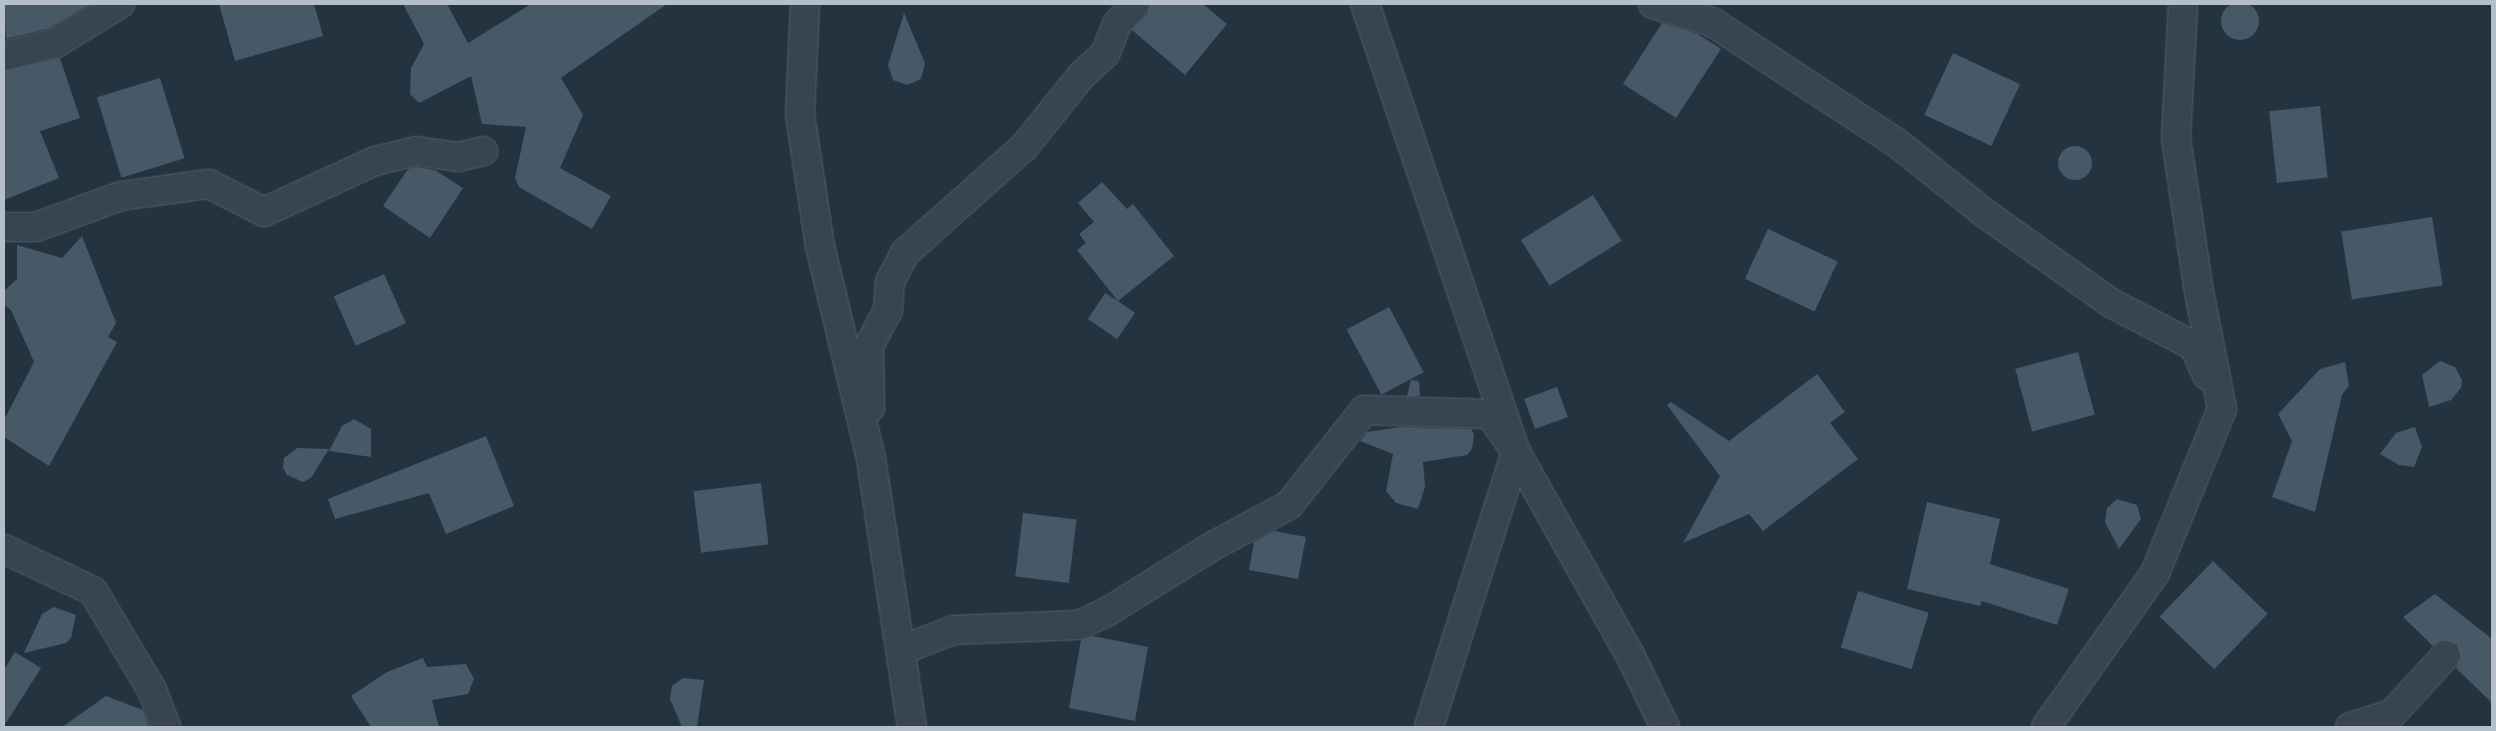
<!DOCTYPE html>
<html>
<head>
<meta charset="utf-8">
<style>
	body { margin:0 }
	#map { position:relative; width:2496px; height:731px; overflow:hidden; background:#233340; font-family:"Fira Sans",sans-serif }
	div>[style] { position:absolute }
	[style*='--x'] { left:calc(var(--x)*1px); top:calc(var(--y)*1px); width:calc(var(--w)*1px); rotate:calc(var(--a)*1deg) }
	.building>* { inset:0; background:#475966; transform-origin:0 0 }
	.round { border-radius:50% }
	.roads { filter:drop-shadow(0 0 1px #56626d) drop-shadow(0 0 1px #56626d) }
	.minor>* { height:28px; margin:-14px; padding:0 14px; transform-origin:14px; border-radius:14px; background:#384550 }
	span { translate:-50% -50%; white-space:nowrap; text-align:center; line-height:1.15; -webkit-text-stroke:4px #1c2a35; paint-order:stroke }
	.frame { position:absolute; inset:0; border:5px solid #b4bfca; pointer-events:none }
</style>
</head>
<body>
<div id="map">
	<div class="building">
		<div class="round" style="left:2221px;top:2px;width:38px;height:38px"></div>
		<div style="clip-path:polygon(4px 4px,90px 4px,50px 28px,6px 39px)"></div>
		<div style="clip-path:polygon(219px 4px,314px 4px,323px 36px,235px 61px)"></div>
		<div style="clip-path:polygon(403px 4px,447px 4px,468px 43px,531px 4px,667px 4px,561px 78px,583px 115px,560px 168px,611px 196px,592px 229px,519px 187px,515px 178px,526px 127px,482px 124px,471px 76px,419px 103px,410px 94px,411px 68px,424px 44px)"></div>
		<div style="clip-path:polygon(1150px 4px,1203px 4px,1227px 24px,1185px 75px,1132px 30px,1147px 14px)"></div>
		<div style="clip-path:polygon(904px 13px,925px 63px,921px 79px,907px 85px,893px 80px,888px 65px)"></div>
		<div style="clip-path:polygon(1662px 23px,1698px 34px,1721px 49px,1676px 118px,1623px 84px)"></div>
		<div style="left:1953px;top:53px;width:74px;height:68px;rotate:25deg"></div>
		<div style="clip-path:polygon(60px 58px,80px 118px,40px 131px,59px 178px,4px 200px,4px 71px)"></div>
		<div style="left:160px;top:78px;width:84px;height:66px;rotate:73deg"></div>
		<div style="left:2320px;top:106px;width:72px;height:51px;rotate:84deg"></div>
		<div class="round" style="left:2058px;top:146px;width:34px;height:34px"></div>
		<div style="clip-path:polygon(417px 167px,435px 170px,463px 188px,430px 238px,383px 206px,408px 169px)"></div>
		<div style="clip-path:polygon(1102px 182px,1127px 209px,1133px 204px,1174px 256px,1118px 301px,1135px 313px,1117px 339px,1088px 319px,1105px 293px,1118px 301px,1077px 250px,1086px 243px,1079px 234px,1094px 222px,1078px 203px)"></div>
		<div style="left:1593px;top:195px;width:54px;height:85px;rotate:58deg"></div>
		<div style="left:2432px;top:217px;width:69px;height:92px;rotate:81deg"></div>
		<div style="left:1768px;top:229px;width:77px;height:55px;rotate:25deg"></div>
		<div style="clip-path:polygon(82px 236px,116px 323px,108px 337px,117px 342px,49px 466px,4px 437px,4px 420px,34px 362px,11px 310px,4px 305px,4px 291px,17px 279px,17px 245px,62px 258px)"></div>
		<div style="left:384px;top:274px;width:54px;height:55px;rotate:66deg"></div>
		<div style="left:1389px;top:307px;width:74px;height:48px;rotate:62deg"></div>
		<div style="left:2078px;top:352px;width:65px;height:65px;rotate:75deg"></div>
		<div style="clip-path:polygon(2440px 361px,2455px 367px,2462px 380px,2461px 388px,2451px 400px,2429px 407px,2422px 375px)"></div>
		<div style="clip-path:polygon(2345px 362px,2349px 386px,2342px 395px,2315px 512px,2272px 497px,2292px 441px,2278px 414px,2320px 369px)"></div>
		<div style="clip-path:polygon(1817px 374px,1845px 412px,1830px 423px,1858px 459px,1763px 531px,1749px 514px,1683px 543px,1720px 476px,1667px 405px,1671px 402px,1729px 441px)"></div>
		<div style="clip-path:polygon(1411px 380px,1419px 381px,1420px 396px,1407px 396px)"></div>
		<div style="left:1557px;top:387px;width:32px;height:35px;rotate:70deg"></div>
		<div style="clip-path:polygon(354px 419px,371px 429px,371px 457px,329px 451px,342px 426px)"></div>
		<div style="clip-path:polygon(1400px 427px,1471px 429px,1474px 434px,1472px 449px,1467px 455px,1423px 462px,1425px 487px,1418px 509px,1396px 503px,1386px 491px,1393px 454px,1360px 441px,1367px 432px)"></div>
		<div style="clip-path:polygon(2415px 427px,2422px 447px,2414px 467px,2399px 465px,2380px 454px,2396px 433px)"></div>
		<div style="clip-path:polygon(486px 436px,514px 506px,446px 534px,429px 493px,335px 519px,328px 499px)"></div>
		<div style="clip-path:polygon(297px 448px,329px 449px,311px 478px,303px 482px,287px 475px,283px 468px,284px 458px)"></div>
		<div style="left:761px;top:483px;width:62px;height:68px;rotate:83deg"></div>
		<div style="clip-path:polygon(2117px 499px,2137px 505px,2141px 519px,2119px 549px,2105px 522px,2107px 508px)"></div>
		<div style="clip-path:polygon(1927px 502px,2000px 519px,1990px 564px,2069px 589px,2057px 625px,1982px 601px,1980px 606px,1907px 589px)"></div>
		<div style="left:1023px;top:513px;width:54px;height:64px;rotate:7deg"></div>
		<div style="clip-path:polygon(1274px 531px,1306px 537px,1298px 579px,1249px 570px,1254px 542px)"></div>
		<div style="left:2213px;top:561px;width:76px;height:77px;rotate:44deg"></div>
		<div style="left:1858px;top:591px;width:74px;height:59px;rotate:17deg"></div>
		<div style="clip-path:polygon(2435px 594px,2492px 639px,2492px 703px,2456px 668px,2461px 658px,2457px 644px,2442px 640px,2433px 646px,2403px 617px)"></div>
		<div style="clip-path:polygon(54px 607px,76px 615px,71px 638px,66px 643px,24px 653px,42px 614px)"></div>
		<div style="clip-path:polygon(1093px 636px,1148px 647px,1135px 721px,1069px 708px,1081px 640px)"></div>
		<div style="clip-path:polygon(15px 652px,41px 668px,4px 726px,4px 670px)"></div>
		<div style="clip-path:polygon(423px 658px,427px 667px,466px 664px,474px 679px,468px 694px,432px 700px,439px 727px,371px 727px,351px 696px,387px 672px)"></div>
		<div style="clip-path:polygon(683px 678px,704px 680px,697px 727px,682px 727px,670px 699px,672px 686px)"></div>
		<div style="clip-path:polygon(106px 696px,143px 710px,149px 727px,62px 727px)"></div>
	</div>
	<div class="roads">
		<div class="minor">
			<div style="--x:805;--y:4;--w:110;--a:92.6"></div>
			<div style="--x:800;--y:114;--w:134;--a:81.4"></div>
			<div style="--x:820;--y:246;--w:219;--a:76.5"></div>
			<div style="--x:871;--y:459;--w:271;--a:81.3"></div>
			<div style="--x:1365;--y:4;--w:473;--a:71.4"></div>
			<div style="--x:1516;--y:452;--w:233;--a:60.7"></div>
			<div style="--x:1630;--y:655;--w:80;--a:64.1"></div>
			<div style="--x:1653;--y:4;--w:62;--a:17"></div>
			<div style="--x:1712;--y:22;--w:221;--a:33.2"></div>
			<div style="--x:1897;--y:143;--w:110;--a:38.7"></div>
			<div style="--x:1983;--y:212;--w:157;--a:35.4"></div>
			<div style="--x:2111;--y:303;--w:93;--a:27.4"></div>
			<div style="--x:2194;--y:346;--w:32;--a:66"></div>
			<div style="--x:4;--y:56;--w:54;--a:-14"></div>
			<div style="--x:56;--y:43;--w:75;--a:-31.4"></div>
			<div style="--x:4;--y:227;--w:32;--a:0"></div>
			<div style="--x:36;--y:227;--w:90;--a:-20"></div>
			<div style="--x:121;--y:196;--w:89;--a:-7.8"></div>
			<div style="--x:209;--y:184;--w:62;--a:27"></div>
			<div style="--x:264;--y:212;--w:122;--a:-24.7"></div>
			<div style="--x:375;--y:161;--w:42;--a:-13.7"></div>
			<div style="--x:416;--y:151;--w:42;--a:8.1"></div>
			<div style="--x:458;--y:157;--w:26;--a:-13"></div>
			<div style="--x:870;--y:408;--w:62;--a:-90.9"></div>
			<div style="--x:869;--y:346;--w:41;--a:-62.2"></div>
			<div style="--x:888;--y:310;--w:28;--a:-86"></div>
			<div style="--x:890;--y:282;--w:33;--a:-63"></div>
			<div style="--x:905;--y:253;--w:159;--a:-41.7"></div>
			<div style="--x:1024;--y:147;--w:91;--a:-51.2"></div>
			<div style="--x:1081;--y:76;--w:33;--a:-43"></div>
			<div style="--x:1105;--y:54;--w:32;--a:-68"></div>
			<div style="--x:1117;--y:24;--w:27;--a:-48"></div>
			<div style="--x:4;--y:549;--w:98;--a:25.3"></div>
			<div style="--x:93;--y:591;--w:115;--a:59.2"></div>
			<div style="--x:152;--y:690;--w:40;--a:69"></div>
			<div style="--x:902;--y:650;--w:55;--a:-21.4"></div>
			<div style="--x:953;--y:630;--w:126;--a:-2.3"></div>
			<div style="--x:1079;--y:625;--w:31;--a:-25"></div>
			<div style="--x:1107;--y:612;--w:123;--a:-32"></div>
			<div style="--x:1211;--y:547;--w:89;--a:-28.3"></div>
			<div style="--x:1289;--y:505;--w:121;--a:-51.7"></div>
			<div style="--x:1364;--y:410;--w:126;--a:1.8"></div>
			<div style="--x:1490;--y:414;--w:46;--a:55.6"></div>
			<div style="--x:1516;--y:452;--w:288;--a:107.6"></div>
			<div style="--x:2046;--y:727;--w:189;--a:-54.7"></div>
			<div style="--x:2155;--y:573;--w:177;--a:-67.8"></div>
			<div style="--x:2222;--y:409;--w:119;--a:-101.1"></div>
			<div style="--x:2199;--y:292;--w:156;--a:-98.5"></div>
			<div style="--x:2176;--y:138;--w:134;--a:-87"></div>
			<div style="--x:2350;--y:727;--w:44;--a:-17.2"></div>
			<div style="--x:2392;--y:714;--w:80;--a:-47.5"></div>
		</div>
	</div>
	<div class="frame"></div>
</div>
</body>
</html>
